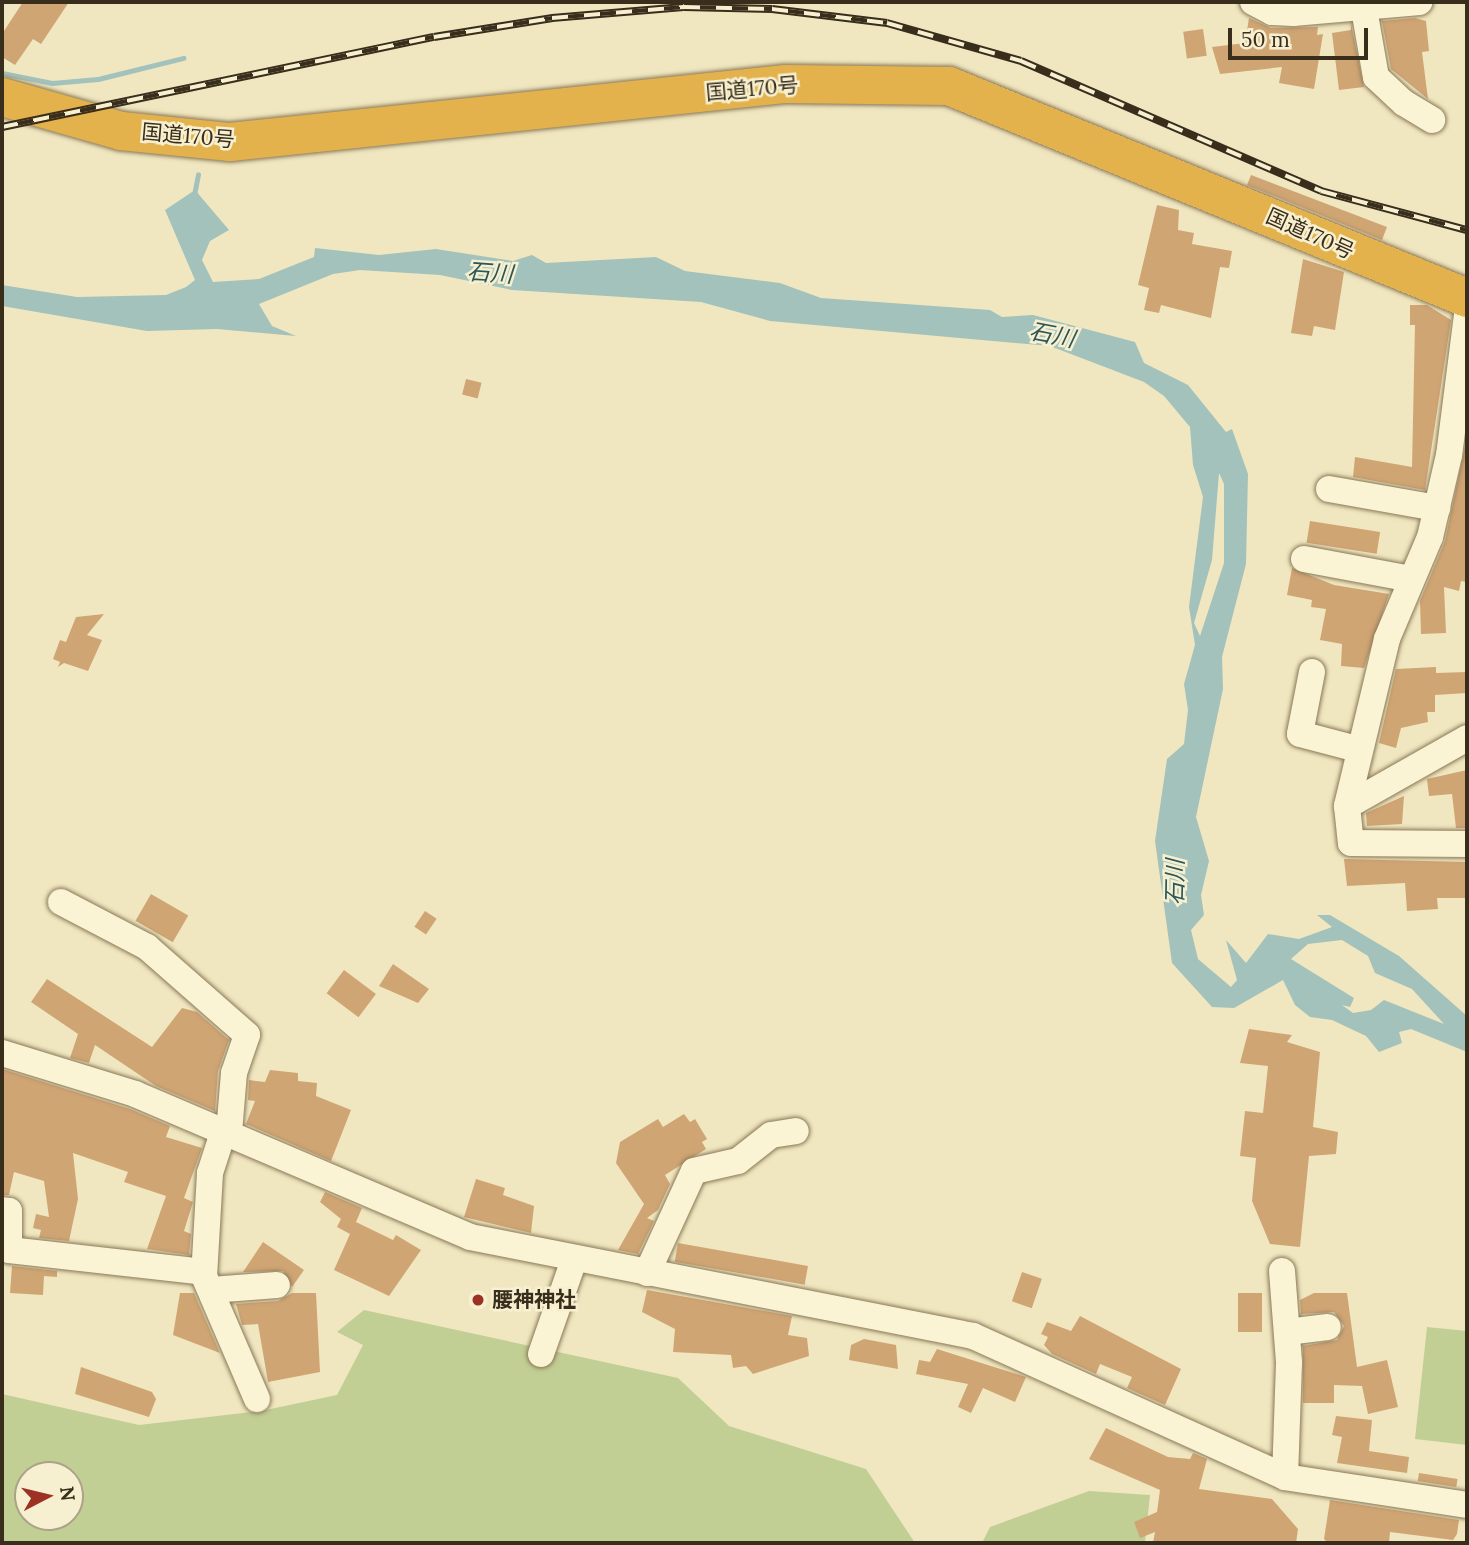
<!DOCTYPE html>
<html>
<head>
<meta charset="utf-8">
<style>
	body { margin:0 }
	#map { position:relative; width:1469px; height:1545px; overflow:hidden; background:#f0e7c0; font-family:Lora,"Noto Sans JP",serif }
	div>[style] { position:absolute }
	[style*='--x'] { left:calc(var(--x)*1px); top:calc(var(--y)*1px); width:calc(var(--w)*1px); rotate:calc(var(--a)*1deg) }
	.green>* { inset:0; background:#c1cf94 }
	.water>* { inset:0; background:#a3c2bc }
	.stream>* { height:5px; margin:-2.5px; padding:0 2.5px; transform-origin:2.5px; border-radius:2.5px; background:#a3c2bc }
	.building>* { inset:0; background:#d0a574; transform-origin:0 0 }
	.roads { filter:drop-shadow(0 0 2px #8a7857) drop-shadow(0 0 2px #8a7857) }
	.minor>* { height:26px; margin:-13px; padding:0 13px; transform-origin:13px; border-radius:13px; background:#faf3d4 }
	.highway>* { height:38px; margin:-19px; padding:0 19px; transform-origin:19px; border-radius:19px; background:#e4b24c }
	.rail>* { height:8px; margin-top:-4px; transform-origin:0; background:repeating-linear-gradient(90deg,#f7f0d0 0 16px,#392d1c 0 32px); box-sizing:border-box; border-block:2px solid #392d1c }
	.dots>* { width:19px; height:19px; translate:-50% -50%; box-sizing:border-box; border:4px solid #f7f0d0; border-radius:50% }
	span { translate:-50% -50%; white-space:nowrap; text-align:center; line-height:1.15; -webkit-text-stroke:5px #f7f0d0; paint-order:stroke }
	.street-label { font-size:21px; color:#392d1c }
	.poi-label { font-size:21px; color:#392d1c; font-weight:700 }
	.left { translate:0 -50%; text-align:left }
	.water-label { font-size:23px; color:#2b575a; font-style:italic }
	.frame { position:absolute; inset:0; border:4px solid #392d1c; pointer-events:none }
	.north { position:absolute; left:14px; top:1461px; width:70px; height:70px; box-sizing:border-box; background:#f7f0d0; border:2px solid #aba288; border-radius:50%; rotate:83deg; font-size:19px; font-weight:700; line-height:28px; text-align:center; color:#392d1c }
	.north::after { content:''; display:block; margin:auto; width:24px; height:32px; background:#9c3124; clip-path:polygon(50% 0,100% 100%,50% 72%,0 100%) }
	.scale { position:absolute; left:1228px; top:28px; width:140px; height:32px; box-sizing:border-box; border:4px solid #392d1c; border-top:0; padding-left:9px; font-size:21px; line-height:24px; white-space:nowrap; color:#392d1c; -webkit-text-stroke:5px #f7f0d0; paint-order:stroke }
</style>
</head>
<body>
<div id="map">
	<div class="green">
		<div style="clip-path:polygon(evenodd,364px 1310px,678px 1378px,729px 1426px,866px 1469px,915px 1543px,2px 1543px,2px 1394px,139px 1425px,261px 1411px,337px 1395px,363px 1345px,337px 1332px,364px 1310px,28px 1475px,70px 1475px,70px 1517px,28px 1517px,28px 1475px)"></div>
		<div style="clip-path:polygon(1427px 1327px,1467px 1331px,1467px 1445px,1415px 1439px)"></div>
		<div style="clip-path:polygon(1089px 1491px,1150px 1495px,1145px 1543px,982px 1543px,990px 1527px)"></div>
	</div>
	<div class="water">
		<div style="clip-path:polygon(evenodd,195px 190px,229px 230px,210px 241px,202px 260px,213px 282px,259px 279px,314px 257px,315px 248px,379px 255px,436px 249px,513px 261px,532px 255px,546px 263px,656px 257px,685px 271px,780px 283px,821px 298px,990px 310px,1002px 317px,1033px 315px,1135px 342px,1144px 363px,1188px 385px,1226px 432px,1232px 429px,1248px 474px,1246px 564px,1222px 657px,1223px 689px,1196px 817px,1209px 861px,1201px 895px,1204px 915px,1191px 930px,1198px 959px,1231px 987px,1237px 980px,1226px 940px,1246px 963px,1268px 934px,1299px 939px,1332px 927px,1317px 915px,1330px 915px,1399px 956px,1467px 1016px,1467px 1052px,1411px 1029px,1399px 1032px,1402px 1043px,1379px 1052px,1366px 1036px,1332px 1020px,1310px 1017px,1295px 1005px,1283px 980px,1234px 1008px,1212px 1007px,1172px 963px,1155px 841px,1167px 759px,1184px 744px,1188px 710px,1184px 684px,1195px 645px,1189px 607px,1203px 497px,1193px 465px,1190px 427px,1164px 396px,1144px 382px,1050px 346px,770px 321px,701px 302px,512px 290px,440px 275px,360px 270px,333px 274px,259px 304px,272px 326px,296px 336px,217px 329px,147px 331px,2px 306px,2px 285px,77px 297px,166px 295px,186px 287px,195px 280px,165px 210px,195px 190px,1219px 473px,1224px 484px,1224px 563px,1200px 636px,1194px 623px,1212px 560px,1219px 473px,195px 190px,1342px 940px,1368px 956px,1375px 973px,1412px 989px,1444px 1024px,1384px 1000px,1371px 1010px,1353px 1013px,1342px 1005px,1350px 1007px,1354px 998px,1291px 959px,1308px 944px,1342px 940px)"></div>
	</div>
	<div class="stream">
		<div style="--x:2;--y:73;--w:51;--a:11.3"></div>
		<div style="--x:52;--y:83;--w:46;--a:-5"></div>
		<div style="--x:98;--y:79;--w:88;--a:-13.9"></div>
		<div style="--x:194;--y:195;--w:21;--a:-79"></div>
	</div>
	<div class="building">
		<div style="clip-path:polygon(23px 2px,69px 2px,41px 44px,33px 39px,15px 65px,2px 57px,2px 34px)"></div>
		<div style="clip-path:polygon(1249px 18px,1271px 28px,1318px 27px,1317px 35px,1323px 34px,1314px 89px,1279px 83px,1282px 67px,1220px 74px,1212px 47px,1245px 43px)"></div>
		<div style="clip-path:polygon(1415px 18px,1426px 21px,1429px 51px,1422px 52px,1428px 99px,1391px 69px,1382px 21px)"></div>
		<div style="clip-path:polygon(1351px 24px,1364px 87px,1339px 90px,1332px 33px,1351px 30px)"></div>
		<div style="left:1203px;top:29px;width:27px;height:20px;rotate:82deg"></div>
		<div style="clip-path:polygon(1251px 175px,1387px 227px,1382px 240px,1247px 185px)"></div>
		<div style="clip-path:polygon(1157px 205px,1179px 210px,1178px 230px,1194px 233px,1192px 244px,1232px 251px,1229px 268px,1220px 267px,1211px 318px,1161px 305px,1159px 313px,1144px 310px,1149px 288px,1138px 285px)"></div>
		<div style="clip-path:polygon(1303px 259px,1344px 272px,1335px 330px,1314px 326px,1312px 336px,1291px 333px)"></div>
		<div style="clip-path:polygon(1410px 305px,1427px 305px,1451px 320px,1425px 490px,1353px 477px,1355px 457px,1412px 467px,1415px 325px,1410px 325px)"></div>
		<div style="left:466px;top:379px;width:16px;height:16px;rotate:14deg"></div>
		<div style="clip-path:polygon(1467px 437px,1467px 582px,1461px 581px,1459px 591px,1444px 587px,1446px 633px,1421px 634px,1420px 601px,1445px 541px)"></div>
		<div style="left:1310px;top:521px;width:71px;height:22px;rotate:9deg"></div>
		<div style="clip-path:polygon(1292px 568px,1334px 585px,1389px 594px,1364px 668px,1341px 666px,1342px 644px,1320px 640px,1326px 609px,1311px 607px,1312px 600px,1287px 595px)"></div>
		<div style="clip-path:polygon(104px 614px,87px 635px,102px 640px,88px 671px,64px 663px,58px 667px,60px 662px,53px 659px,60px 640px,66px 642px,76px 617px)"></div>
		<div style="clip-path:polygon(1436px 667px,1436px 673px,1467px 672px,1467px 693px,1435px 695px,1435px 712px,1427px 712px,1428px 722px,1401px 728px,1396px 748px,1379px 743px,1396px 669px)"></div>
		<div style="clip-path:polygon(1467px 770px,1467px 828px,1456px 828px,1452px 794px,1429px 796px,1427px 779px)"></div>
		<div style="clip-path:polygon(1404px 796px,1402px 824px,1367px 826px,1366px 813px)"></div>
		<div style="clip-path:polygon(1344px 859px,1467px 862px,1467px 898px,1437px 898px,1438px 909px,1407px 911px,1405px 883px,1347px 886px)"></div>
		<div style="left:151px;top:894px;width:43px;height:31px;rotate:30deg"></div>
		<div style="left:425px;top:911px;width:14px;height:19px;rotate:34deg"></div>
		<div style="clip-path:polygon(393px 964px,429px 989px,418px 1003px,379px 986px)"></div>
		<div style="left:344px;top:970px;width:40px;height:29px;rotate:37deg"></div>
		<div style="clip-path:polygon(47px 979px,152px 1047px,182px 1008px,197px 1012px,229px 1040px,218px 1071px,215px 1111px,156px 1086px,95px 1045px,89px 1063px,70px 1058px,78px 1034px,31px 1002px)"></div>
		<div style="clip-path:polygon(1249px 1029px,1292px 1035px,1287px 1042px,1320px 1052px,1313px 1127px,1338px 1132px,1336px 1154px,1309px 1156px,1300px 1247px,1270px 1244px,1252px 1201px,1256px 1158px,1240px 1156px,1245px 1111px,1263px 1113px,1268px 1066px,1240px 1063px)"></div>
		<div style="clip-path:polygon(2px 1069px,130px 1109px,170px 1126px,166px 1137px,202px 1148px,184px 1198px,193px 1202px,184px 1231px,191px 1234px,189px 1255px,147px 1249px,166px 1196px,124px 1182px,128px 1172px,73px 1153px,78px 1199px,69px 1241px,39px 1238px,41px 1230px,33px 1228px,36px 1214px,49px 1217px,44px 1181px,14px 1172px,9px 1195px,2px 1195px)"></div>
		<div style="clip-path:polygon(270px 1070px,298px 1073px,298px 1081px,317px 1083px,316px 1096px,351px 1110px,331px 1161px,246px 1124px,255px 1101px,248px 1100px,249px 1080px,265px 1082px)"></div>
		<div style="clip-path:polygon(684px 1114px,690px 1122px,695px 1119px,707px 1139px,702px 1142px,706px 1149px,665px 1175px,670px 1184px,658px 1210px,647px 1218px,654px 1221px,638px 1254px,618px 1250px,644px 1204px,616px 1163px,620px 1142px,658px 1119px,663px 1127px)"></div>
		<div style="clip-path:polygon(476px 1179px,505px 1188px,503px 1195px,534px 1206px,531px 1233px,464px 1217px)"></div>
		<div style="clip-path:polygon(325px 1192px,362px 1208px,353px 1229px,356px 1222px,393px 1240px,396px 1235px,421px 1250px,389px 1296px,334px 1270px,350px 1234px,337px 1227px,341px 1219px,320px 1202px)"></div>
		<div style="clip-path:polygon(263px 1242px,304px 1270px,292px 1287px,283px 1271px,243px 1272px)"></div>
		<div style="left:678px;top:1243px;width:132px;height:19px;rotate:10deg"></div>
		<div style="clip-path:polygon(12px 1266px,57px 1271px,57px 1277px,44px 1276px,43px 1295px,10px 1293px)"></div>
		<div style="left:1022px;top:1272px;width:21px;height:31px;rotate:19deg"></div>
		<div style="clip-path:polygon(647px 1290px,792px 1316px,788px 1335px,807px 1338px,809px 1356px,753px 1374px,746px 1366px,733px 1368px,731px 1355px,673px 1352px,675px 1329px,642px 1312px)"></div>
		<div style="clip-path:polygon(180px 1293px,194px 1293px,220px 1353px,173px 1335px)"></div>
		<div style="clip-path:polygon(292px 1293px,316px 1293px,320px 1372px,268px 1382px,258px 1324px,242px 1325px,236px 1304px,278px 1301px)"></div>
		<div style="left:1238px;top:1293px;width:24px;height:39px"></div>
		<div style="clip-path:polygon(1314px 1293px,1347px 1293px,1357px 1367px,1387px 1360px,1398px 1407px,1368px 1414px,1362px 1386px,1334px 1385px,1334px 1403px,1303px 1403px,1303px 1346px,1337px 1340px,1344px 1326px,1334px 1312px,1301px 1314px,1300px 1300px)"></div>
		<div style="clip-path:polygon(1080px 1316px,1181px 1369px,1165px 1405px,1127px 1388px,1132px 1377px,1100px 1364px,1096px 1374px,1052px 1354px,1044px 1345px,1048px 1337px,1041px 1334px,1047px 1322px,1071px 1331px)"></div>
		<div style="clip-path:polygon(864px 1339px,896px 1345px,898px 1369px,849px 1360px,851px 1345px)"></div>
		<div style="clip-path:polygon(937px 1349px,1026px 1377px,1015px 1402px,983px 1388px,971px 1413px,958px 1407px,968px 1384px,916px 1374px,919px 1360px,930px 1362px)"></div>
		<div style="clip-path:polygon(81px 1367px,152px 1392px,156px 1399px,149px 1417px,75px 1394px)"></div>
		<div style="clip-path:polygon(1336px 1416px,1372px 1420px,1369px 1451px,1409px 1457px,1407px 1473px,1337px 1463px,1342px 1437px,1332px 1435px)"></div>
		<div style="clip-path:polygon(1106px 1428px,1168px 1457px,1190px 1459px,1193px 1453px,1207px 1459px,1199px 1489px,1272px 1499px,1298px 1529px,1296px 1543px,1153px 1543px,1155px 1532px,1140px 1538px,1134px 1522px,1157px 1512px,1160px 1490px,1089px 1459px)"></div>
		<div style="left:1419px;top:1473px;width:39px;height:8px;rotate:9deg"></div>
		<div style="clip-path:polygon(1330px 1500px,1459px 1520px,1457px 1534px,1453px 1540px,1390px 1532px,1389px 1543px,1328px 1543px,1324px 1539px)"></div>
	</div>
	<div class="roads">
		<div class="minor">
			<div style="--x:1253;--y:2;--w:21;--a:28"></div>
			<div style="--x:1272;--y:12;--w:21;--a:3"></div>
			<div style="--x:1293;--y:13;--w:127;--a:-5"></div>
			<div style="--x:1364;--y:9;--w:69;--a:80"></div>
			<div style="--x:1376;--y:77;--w:38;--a:43"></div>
			<div style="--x:1404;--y:103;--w:33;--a:31"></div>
			<div style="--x:1467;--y:315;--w:141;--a:97.3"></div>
			<div style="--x:1449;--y:455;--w:84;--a:103"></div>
			<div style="--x:1430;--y:537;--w:111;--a:112.9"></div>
			<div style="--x:1387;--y:639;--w:172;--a:103.5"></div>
			<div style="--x:1347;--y:806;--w:37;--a:84"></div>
			<div style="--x:1351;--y:843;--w:116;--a:0.5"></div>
			<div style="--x:1329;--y:489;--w:110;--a:10"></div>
			<div style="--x:1304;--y:559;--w:109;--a:10.6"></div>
			<div style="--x:1312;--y:672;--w:63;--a:101"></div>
			<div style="--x:1300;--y:734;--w:59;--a:14.7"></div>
			<div style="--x:1347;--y:806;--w:138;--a:-29.5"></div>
			<div style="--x:61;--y:902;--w:97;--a:27.6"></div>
			<div style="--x:147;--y:947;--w:133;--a:41.3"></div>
			<div style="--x:247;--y:1035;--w:40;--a:108.9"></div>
			<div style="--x:234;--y:1073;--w:60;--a:94.8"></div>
			<div style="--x:2;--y:1053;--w:139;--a:17.1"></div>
			<div style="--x:135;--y:1094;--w:364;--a:23.1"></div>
			<div style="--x:470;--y:1237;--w:513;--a:11.13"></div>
			<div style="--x:973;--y:1336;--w:342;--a:24.3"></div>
			<div style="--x:1285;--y:1477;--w:184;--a:8.7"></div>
			<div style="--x:229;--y:1133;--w:10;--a:143"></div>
			<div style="--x:221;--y:1139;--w:36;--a:108"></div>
			<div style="--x:210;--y:1173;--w:103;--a:93.3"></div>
			<div style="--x:204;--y:1276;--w:134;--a:66.7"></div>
			<div style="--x:2;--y:1210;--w:7;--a:8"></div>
			<div style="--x:9;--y:1211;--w:39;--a:90"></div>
			<div style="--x:9;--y:1250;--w:196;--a:6.4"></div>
			<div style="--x:1282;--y:1271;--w:92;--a:85.6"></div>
			<div style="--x:1289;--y:1363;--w:114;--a:92"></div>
			<div style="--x:647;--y:1273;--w:112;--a:-65.3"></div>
			<div style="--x:694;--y:1171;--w:45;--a:-12.8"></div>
			<div style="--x:738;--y:1161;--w:42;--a:-38.2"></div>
			<div style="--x:771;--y:1135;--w:25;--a:-9"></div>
			<div style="--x:211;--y:1290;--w:66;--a:-4.3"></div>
			<div style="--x:1287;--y:1332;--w:41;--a:-7"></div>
			<div style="--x:541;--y:1354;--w:100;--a:-70.7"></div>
		</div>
		<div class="highway">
			<div style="--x:2;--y:97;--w:124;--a:15.9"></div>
			<div style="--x:121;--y:131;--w:110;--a:5.8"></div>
			<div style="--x:230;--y:142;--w:559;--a:-5.96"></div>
			<div style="--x:786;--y:84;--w:163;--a:0.7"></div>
			<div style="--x:949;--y:86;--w:560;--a:22.26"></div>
		</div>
	</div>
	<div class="rail">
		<div style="--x:2;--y:127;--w:441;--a:-11.8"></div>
		<div style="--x:434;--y:37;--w:120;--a:-9.1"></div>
		<div style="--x:552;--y:18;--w:132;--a:-4.8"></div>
		<div style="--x:684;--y:7;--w:88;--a:1.3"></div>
		<div style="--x:772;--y:9;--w:116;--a:6.9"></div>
		<div style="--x:887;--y:23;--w:139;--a:15.8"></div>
		<div style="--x:1021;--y:61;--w:327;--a:23.4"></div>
		<div style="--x:1321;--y:191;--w:151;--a:15"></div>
	</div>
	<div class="dots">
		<div style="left:478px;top:1300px;background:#9c3124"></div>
	</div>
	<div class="street-label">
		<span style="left:752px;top:89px;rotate:-5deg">国道170号</span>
		<span style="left:188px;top:136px;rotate:5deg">国道170号</span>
		<span style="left:1310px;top:234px;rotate:24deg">国道170号</span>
	</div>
	<div class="poi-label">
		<span class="left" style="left:492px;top:1300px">腰神神社</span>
	</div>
	<div class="water-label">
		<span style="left:490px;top:273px;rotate:4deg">石川</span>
		<span style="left:1052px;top:335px;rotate:11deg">石川</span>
		<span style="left:1175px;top:882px;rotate:-89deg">石川</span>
	</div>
	<div class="frame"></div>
	<div class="north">N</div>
	<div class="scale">50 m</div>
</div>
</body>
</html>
